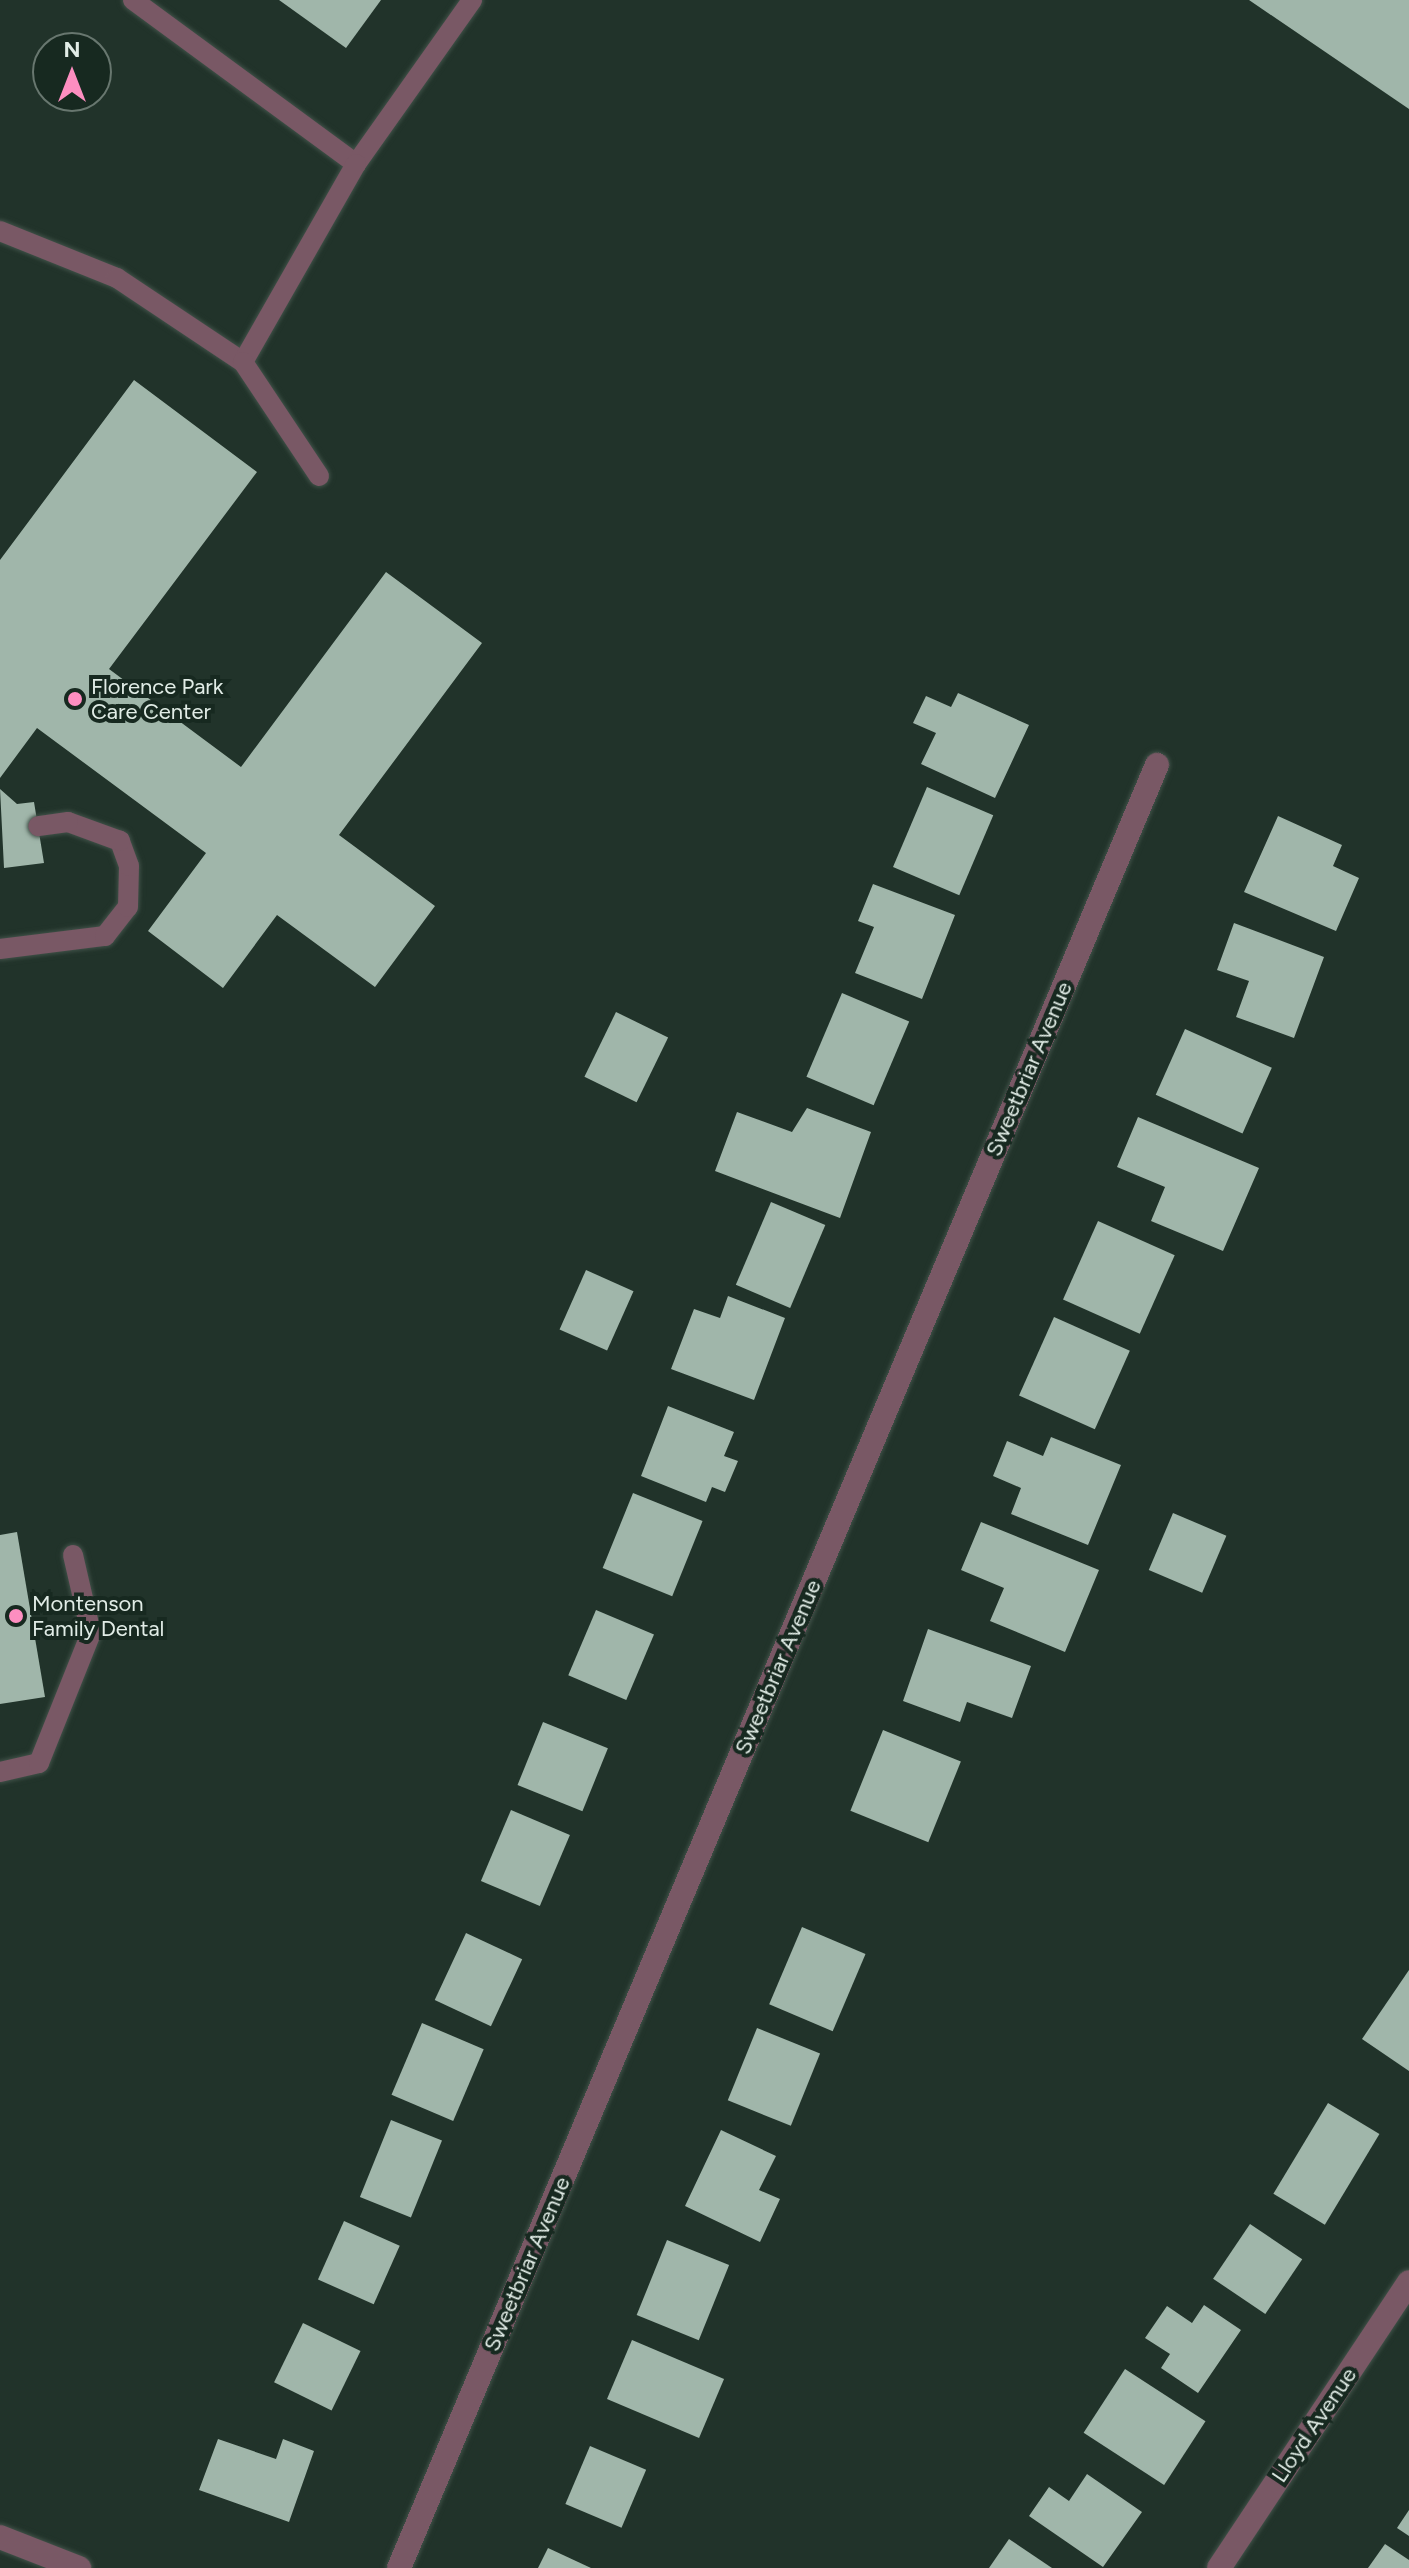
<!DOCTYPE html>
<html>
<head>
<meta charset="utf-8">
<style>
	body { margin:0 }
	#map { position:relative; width:1409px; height:2568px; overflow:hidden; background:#21332a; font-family:Figtree,sans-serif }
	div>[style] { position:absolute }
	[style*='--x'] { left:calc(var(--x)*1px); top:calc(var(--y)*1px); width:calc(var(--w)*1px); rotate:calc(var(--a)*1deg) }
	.building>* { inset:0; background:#a0b6aa; transform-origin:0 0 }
	.roads { filter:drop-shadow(0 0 2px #405148) drop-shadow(0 0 2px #405148) }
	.lane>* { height:20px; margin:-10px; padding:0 10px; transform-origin:10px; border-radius:10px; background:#795865 }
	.street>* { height:24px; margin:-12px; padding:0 12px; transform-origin:12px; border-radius:12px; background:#795865 }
	.dots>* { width:22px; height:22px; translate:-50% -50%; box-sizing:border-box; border:4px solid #172920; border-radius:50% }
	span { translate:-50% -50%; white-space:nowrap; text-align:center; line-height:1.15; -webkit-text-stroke:8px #172920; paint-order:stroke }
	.poi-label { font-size:22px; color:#e1ece6 }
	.left { translate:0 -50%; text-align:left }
	.street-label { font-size:22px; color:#e1ece6 }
	.north { position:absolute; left:32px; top:32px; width:80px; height:80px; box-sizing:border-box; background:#172920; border:2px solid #68776f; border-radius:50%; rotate:0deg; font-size:22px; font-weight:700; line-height:32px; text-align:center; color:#e1ece6 }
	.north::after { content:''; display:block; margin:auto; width:28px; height:36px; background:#fd8ec0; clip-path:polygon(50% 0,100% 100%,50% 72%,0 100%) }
</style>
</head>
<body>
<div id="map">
	<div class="building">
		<div style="clip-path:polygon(279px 0,381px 0,346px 48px)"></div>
		<div style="clip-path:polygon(1249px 0,1409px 0,1409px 109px)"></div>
		<div style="clip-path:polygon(134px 380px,257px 472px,109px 669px,241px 767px,386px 572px,482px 643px,339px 835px,435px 906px,375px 987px,277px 915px,223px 988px,148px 931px,206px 853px,37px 728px,0 778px,0 560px)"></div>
		<div style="clip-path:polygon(958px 693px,1029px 725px,995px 798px,921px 764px,936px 733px,913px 723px,926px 696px,951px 707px)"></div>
		<div style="left:927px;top:787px;width:72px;height:87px;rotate:23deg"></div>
		<div style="clip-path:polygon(0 789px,17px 804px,34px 802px,44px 863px,4px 868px)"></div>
		<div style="clip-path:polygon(1278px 816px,1342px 845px,1333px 866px,1359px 878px,1336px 931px,1244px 892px)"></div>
		<div style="clip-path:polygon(873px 884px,955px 915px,922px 999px,855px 973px,874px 927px,858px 921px)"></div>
		<div style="clip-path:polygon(1234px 923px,1324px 957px,1294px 1038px,1236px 1017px,1249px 981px,1217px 970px)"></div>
		<div style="left:842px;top:993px;width:73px;height:91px;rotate:23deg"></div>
		<div style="left:616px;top:1012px;width:58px;height:72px;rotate:26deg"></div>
		<div style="left:1185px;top:1029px;width:95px;height:72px;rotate:24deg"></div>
		<div style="clip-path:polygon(807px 1108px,871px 1132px,840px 1218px,715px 1171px,737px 1112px,792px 1132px)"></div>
		<div style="clip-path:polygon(1138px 1117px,1259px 1168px,1223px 1251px,1151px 1221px,1165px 1187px,1117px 1167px)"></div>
		<div style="left:771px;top:1202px;width:59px;height:90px;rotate:23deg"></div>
		<div style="left:1098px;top:1221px;width:84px;height:86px;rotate:24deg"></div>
		<div style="left:586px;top:1270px;width:52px;height:65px;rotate:24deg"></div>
		<div style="clip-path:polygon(728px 1296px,785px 1318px,754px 1400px,671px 1369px,694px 1309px,720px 1318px)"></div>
		<div style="left:1054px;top:1317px;width:83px;height:86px;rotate:24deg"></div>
		<div style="clip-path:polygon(668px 1406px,734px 1432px,724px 1456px,738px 1461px,725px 1492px,712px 1487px,706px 1502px,641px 1476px)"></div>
		<div style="clip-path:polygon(1051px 1437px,1121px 1465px,1088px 1545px,1011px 1514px,1021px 1488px,993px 1476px,1007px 1441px,1043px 1456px)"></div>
		<div style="left:633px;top:1493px;width:75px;height:81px;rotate:22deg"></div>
		<div style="left:1173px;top:1513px;width:58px;height:62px;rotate:23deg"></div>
		<div style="clip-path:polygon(981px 1522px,1099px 1570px,1065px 1652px,990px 1621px,1004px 1588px,961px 1570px)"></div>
		<div style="clip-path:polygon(17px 1532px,45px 1697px,0 1704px,0 1535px)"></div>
		<div style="left:596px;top:1610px;width:63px;height:71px;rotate:23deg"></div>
		<div style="clip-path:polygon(928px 1629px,1031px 1666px,1012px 1718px,967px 1702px,960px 1722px,903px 1701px)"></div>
		<div style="left:543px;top:1722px;width:70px;height:68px;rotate:22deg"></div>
		<div style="left:883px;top:1730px;width:84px;height:87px;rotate:22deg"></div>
		<div style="left:511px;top:1810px;width:64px;height:77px;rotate:23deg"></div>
		<div style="left:802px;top:1927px;width:69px;height:84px;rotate:23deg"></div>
		<div style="left:466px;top:1933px;width:62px;height:74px;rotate:25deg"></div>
		<div style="clip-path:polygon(1409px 1970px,1409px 2071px,1362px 2039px)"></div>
		<div style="left:422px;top:2023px;width:67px;height:78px;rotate:23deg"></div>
		<div style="left:757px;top:2028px;width:68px;height:78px;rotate:22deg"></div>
		<div style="left:1328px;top:2103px;width:60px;height:106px;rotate:31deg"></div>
		<div style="left:391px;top:2120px;width:55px;height:83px;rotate:22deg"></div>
		<div style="clip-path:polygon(721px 2130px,776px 2156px,759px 2190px,780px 2199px,760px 2242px,685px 2206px)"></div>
		<div style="left:344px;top:2221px;width:61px;height:64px;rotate:24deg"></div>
		<div style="left:1250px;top:2224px;width:63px;height:66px;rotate:34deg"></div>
		<div style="left:667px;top:2240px;width:67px;height:81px;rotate:22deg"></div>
		<div style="clip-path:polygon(1204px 2305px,1241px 2330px,1198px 2393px,1161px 2368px,1170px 2354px,1145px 2338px,1167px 2306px,1192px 2323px)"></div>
		<div style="left:303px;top:2323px;width:64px;height:66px;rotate:26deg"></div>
		<div style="left:632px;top:2340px;width:100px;height:64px;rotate:23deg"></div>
		<div style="left:1125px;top:2369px;width:96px;height:76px;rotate:33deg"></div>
		<div style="clip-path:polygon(218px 2439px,276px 2459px,283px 2439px,314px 2451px,289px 2522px,199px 2490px)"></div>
		<div style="left:590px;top:2446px;width:61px;height:63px;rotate:23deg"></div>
		<div style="clip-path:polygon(1087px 2474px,1142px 2512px,1103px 2567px,1029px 2516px,1049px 2487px,1069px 2501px)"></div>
		<div style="clip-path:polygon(1409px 2510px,1409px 2536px,1397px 2528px)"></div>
		<div style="clip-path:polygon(1009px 2539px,1052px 2568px,989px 2568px)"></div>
		<div style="clip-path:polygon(1385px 2544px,1409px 2560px,1409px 2568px,1368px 2568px)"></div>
		<div style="clip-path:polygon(548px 2548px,591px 2568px,538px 2568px)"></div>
	</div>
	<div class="roads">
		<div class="lane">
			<div style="--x:133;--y:0;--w:277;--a:36.3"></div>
			<div style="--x:356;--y:164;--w:201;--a:-54.7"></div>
			<div style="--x:0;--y:231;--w:126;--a:21.9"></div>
			<div style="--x:117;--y:278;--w:151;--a:33.7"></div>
			<div style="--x:243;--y:362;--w:228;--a:-60.3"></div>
			<div style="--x:243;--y:362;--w:137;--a:56.3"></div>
			<div style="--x:0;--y:949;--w:106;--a:-7.1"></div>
			<div style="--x:105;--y:936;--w:37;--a:-52"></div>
			<div style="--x:128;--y:907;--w:41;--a:-88.6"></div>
			<div style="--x:129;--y:866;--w:27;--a:-110"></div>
			<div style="--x:120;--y:841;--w:55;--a:-159.9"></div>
			<div style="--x:68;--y:822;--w:30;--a:172"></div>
			<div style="--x:0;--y:1772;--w:40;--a:-13"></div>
			<div style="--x:39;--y:1763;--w:140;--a:-68.2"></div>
			<div style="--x:91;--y:1633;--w:80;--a:-103"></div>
		</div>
		<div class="street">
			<div style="--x:0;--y:2537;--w:85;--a:21.4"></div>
			<div style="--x:399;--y:2568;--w:1956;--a:-67.2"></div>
			<div style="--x:1219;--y:2568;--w:343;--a:-56.4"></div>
		</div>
	</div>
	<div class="dots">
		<div style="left:75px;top:699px;background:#fd8ec0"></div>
		<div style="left:16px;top:1616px;background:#fd8ec0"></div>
	</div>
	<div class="poi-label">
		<span class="left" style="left:91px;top:699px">Florence Park<br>Care Center</span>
		<span class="left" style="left:32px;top:1616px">Montenson<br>Family Dental</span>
	</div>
	<div class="street-label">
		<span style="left:1029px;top:1069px;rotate:-67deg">Sweetbriar Avenue</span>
		<span style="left:778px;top:1667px;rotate:-67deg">Sweetbriar Avenue</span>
		<span style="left:527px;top:2264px;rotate:-67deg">Sweetbriar Avenue</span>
		<span style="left:1314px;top:2425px;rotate:-56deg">Lloyd Avenue</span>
	</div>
	<div class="north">N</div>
</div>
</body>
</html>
